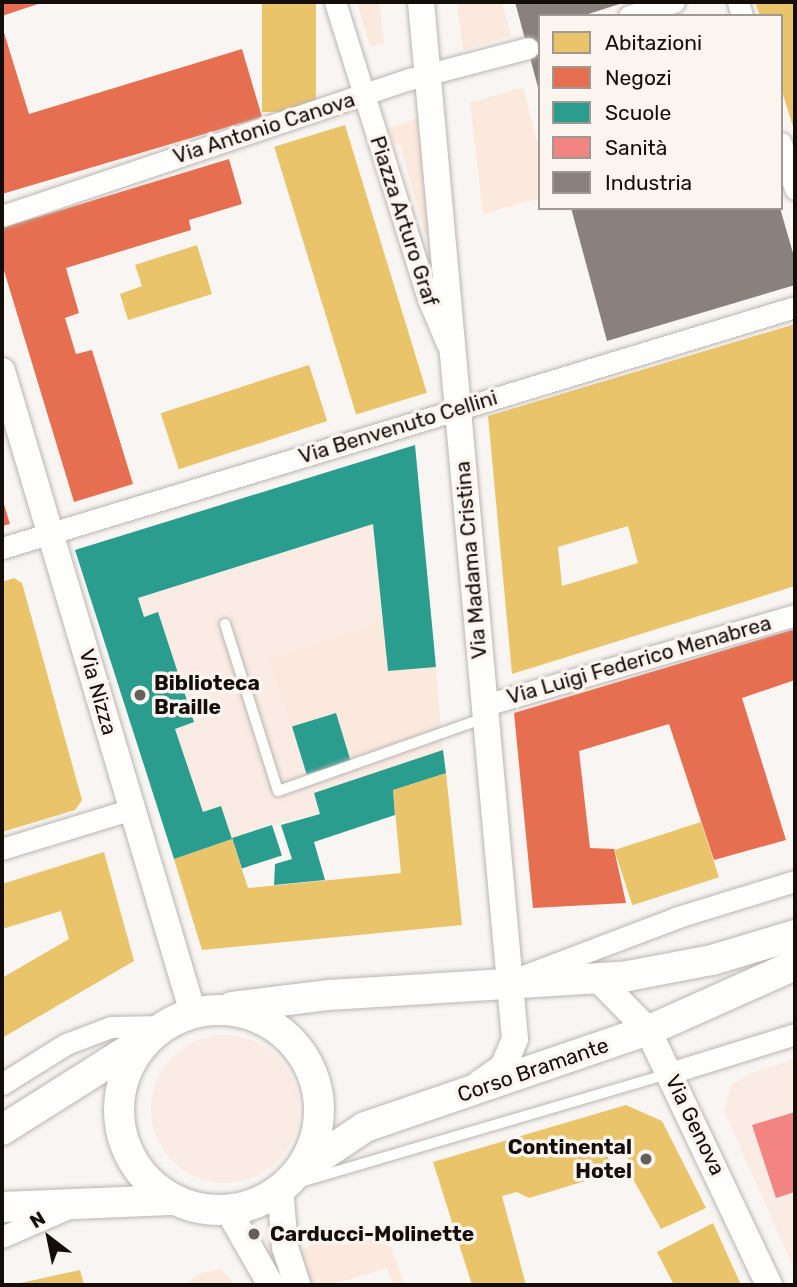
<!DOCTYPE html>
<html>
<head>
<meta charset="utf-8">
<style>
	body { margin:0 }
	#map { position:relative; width:797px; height:1287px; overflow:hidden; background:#f9f5f2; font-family:Rubik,sans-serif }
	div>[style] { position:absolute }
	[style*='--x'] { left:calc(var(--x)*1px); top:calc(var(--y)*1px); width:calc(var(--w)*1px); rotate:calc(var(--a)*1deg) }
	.built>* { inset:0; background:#faece4 }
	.round { border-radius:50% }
	.green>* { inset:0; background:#fbe9de }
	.homes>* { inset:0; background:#e9c46a; transform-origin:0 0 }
	.shops>* { inset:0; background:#e76f51 }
	.schools>* { inset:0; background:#2a9d8f; transform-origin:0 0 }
	.health>* { inset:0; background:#f28482 }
	.industry>* { inset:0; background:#8a817c }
	.roads { filter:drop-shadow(0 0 2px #bab5b2) drop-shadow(0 0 2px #bab5b2) }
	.service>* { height:10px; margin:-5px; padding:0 5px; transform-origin:5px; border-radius:5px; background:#fefefd }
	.minor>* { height:21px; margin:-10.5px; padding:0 10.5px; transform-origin:10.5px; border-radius:10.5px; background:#fefefd }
	.tertiary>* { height:26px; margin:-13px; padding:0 13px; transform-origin:13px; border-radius:13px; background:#fefefd }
	.secondary>* { height:30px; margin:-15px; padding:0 15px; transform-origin:15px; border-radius:15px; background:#fefefd }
	.secondary>.ring { margin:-15px; padding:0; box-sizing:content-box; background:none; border:30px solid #fefefd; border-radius:50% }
	.dots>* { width:19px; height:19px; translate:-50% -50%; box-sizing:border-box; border:4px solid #fcf4ef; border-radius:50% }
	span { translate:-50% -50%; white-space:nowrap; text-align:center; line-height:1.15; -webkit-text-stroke:7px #fcf4ef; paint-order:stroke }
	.street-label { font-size:21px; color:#140e0a }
	.poi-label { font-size:21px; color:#140e0a; font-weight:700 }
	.left { translate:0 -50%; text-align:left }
	.right { translate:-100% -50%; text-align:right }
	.frame { position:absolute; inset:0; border:4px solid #140e0a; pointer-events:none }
	.legend { position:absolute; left:538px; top:14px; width:245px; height:196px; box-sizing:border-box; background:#fcf4ef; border:2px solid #9f9893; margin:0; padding:9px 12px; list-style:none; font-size:21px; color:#140e0a }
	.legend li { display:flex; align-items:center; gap:14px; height:35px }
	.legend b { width:35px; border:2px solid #9f9893 }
	.north { position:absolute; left:14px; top:1203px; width:70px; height:70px; -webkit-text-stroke:5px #fcf4ef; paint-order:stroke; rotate:328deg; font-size:19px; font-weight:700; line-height:28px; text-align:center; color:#140e0a }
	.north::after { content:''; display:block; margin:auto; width:24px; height:32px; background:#140e0a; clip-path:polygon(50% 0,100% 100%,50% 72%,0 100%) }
</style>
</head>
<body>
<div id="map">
	<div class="built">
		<div style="clip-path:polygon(415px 445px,443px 750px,315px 793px,320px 814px,272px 825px,174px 859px,75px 550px)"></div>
		<div class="round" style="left:151px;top:1035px;width:148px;height:148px"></div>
		<div style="clip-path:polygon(795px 1059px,795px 1271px,724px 1111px,731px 1085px,749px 1074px)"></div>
	</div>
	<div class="green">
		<div style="clip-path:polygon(357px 2px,379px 2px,384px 43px,370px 47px)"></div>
		<div style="clip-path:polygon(457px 2px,502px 2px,511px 36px,463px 50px)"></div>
		<div style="clip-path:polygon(523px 87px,540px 152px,540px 198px,483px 214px,470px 103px)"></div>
		<div style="clip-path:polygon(419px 117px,431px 233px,425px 235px,400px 144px,393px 143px,389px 129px)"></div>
		<div style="clip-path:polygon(383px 621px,388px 671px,436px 667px,441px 728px,351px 761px,336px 713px,292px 727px,269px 659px)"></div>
		<div style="clip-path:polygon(346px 1228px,391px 1247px,405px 1285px,393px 1285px,387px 1268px,329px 1285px,311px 1285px,301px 1252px,331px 1230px)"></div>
		<div style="clip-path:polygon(221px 1269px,235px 1285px,182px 1285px,202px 1273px)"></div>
	</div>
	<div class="homes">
		<div style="left:262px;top:2px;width:54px;height:110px"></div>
		<div style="clip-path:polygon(755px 2px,795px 2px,795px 133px,781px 88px,781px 16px,760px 16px)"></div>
		<div style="left:345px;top:125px;width:280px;height:74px;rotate:73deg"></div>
		<div style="clip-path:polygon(197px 245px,212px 294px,128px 320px,120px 294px,142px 286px,135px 265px)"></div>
		<div style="clip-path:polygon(evenodd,795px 324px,795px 586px,512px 674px,488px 416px,795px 324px,628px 526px,638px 563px,562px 586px,558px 547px,628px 526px)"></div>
		<div style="left:309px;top:365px;width:59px;height:156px;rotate:72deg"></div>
		<div style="clip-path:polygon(14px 578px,22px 583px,82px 800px,75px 810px,2px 832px,2px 582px)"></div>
		<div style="clip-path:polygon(446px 773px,462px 925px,202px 950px,174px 859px,232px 839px,248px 888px,401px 873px,393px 790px)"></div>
		<div style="left:701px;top:822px;width:58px;height:91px;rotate:72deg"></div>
		<div style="clip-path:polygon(104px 852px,134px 961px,2px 1038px,2px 978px,69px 939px,61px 911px,2px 929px,2px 884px)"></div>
		<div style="clip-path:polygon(626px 1105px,662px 1121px,706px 1208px,661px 1229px,628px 1170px,633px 1168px,626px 1155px,608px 1157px,612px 1173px,529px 1198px,517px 1192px,502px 1196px,526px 1285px,472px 1285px,433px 1162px)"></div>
		<div style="clip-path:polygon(713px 1223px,741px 1285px,674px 1285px,657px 1252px)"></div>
		<div style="clip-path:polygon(80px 1270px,84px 1285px,16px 1285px,16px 1284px)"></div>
	</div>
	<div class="shops">
		<div style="clip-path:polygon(2px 2px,44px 2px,2px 16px)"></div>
		<div style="clip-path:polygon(2px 26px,29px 114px,242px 49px,262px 117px,2px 194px)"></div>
		<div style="clip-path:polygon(229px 159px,242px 204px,189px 220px,191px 230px,66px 268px,79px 313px,65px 318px,76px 354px,92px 350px,133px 484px,74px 502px,2px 264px,2px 228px)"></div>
		<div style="clip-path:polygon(2px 498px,10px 524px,2px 526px)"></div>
		<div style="clip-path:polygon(795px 629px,795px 680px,742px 698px,786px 840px,714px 860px,669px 724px,579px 751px,590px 848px,614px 849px,626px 903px,533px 908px,514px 713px)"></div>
	</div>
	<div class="schools">
		<div style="clip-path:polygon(415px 445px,436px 667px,388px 671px,373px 524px,138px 598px,144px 617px,158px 612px,194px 722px,175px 729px,203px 812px,221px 806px,232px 839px,174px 859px,75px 550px)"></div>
		<div style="left:336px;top:713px;width:50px;height:46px;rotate:73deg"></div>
		<div style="clip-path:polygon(443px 750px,446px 773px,393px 790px,395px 815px,314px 842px,325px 880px,274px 885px,275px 864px,292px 859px,281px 825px,320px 814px,314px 793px)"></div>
		<div style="left:272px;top:825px;width:32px;height:42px;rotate:72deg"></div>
	</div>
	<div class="health">
		<div style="clip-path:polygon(795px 1112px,795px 1192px,776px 1198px,752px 1125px)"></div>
	</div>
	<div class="industry">
		<div style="clip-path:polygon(515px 2px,626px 2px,582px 16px,540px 16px,539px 91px)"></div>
		<div style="clip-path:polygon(571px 208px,780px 208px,795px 260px,795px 285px,607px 341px)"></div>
	</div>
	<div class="roads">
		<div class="service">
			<div style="--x:225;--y:624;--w:175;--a:72.4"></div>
			<div style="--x:278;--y:791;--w:219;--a:-19.5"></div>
			<div style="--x:280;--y:1188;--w:407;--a:-16.4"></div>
		</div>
		<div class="minor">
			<div style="--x:335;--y:2;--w:311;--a:72.6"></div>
			<div style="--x:428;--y:299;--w:49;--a:67.1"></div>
			<div style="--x:738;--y:2;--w:15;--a:74"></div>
			<div style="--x:629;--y:16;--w:47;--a:-17.3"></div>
			<div style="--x:781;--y:143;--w:48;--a:73.1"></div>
			<div style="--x:2;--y:216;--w:430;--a:-18.6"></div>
			<div style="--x:410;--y:79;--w:122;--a:-14.7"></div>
			<div style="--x:2;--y:548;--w:829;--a:-16.9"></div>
			<div style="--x:482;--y:706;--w:326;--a:-16.2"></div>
			<div style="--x:2;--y:849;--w:136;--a:-17.1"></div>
			<div style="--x:523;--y:976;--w:166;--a:-20.8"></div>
			<div style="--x:678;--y:917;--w:122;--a:-17.1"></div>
			<div style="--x:670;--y:1073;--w:131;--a:-17.3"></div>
			<div style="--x:2;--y:1084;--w:75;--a:-32"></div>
			<div style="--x:66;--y:1044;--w:48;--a:-20.7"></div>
			<div style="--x:111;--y:1027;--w:54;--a:-1.1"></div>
			<div style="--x:2;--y:1237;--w:68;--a:-23.5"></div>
		</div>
		<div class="tertiary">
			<div style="--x:421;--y:2;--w:1041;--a:84.82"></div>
			<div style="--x:515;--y:1039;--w:30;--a:113"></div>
			<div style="--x:503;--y:1067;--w:29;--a:145"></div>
			<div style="--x:2;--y:371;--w:670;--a:73.43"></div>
			<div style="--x:598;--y:979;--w:71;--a:45.6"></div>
			<div style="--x:648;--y:1030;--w:282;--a:64.6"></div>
			<div style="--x:280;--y:1188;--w:59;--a:85.2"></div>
			<div style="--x:285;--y:1247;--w:40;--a:72"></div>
			<div style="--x:228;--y:1210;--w:86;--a:60.2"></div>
		</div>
		<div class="secondary">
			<div style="--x:232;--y:1007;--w:98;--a:-7.1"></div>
			<div style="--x:329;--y:995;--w:300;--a:-3.6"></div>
			<div style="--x:628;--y:976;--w:86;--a:-10.8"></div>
			<div style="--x:712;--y:960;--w:87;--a:-16.8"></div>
			<div class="ring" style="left:119px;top:1010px;width:170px;height:170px"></div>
			<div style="--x:2;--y:1130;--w:167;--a:-32.3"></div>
			<div style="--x:304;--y:1168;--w:73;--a:-33.9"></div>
			<div style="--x:365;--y:1127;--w:305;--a:-18.9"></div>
			<div style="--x:654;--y:1028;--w:154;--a:-24.1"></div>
			<div style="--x:2;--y:1207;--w:169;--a:-2.4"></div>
		</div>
	</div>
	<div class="dots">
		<div style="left:140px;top:695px;background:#645f5b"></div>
		<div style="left:646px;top:1159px;background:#645f5b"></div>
		<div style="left:254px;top:1234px;background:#645f5b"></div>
	</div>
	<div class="street-label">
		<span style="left:264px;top:128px;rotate:-18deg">Via Antonio Canova</span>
		<span style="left:404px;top:221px;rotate:72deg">Piazza Arturo Graf</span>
		<span style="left:398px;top:427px;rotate:-17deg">Via Benvenuto Cellini</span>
		<span style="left:471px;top:560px;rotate:-95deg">Via Madama Cristina</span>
		<span style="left:639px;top:660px;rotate:-16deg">Via Luigi Federico Menabrea</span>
		<span style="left:98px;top:692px;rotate:74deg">Via Nizza</span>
		<span style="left:533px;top:1070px;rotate:-19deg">Corso Bramante</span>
		<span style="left:695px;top:1125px;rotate:64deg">Via Genova</span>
	</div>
	<div class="poi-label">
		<span class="left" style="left:154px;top:695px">Biblioteca<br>Braille</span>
		<span class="right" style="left:632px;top:1159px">Continental<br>Hotel</span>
		<span class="left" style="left:270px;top:1234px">Carducci-Molinette</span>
	</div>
	<div class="frame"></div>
	<ul class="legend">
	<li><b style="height:19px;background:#e9c46a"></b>Abitazioni</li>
	<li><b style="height:19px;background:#e76f51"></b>Negozi</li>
	<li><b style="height:19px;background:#2a9d8f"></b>Scuole</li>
	<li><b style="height:19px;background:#f28482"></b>Sanità</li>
	<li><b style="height:19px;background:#8a817c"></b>Industria</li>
	</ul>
	<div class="north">N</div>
</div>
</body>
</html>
